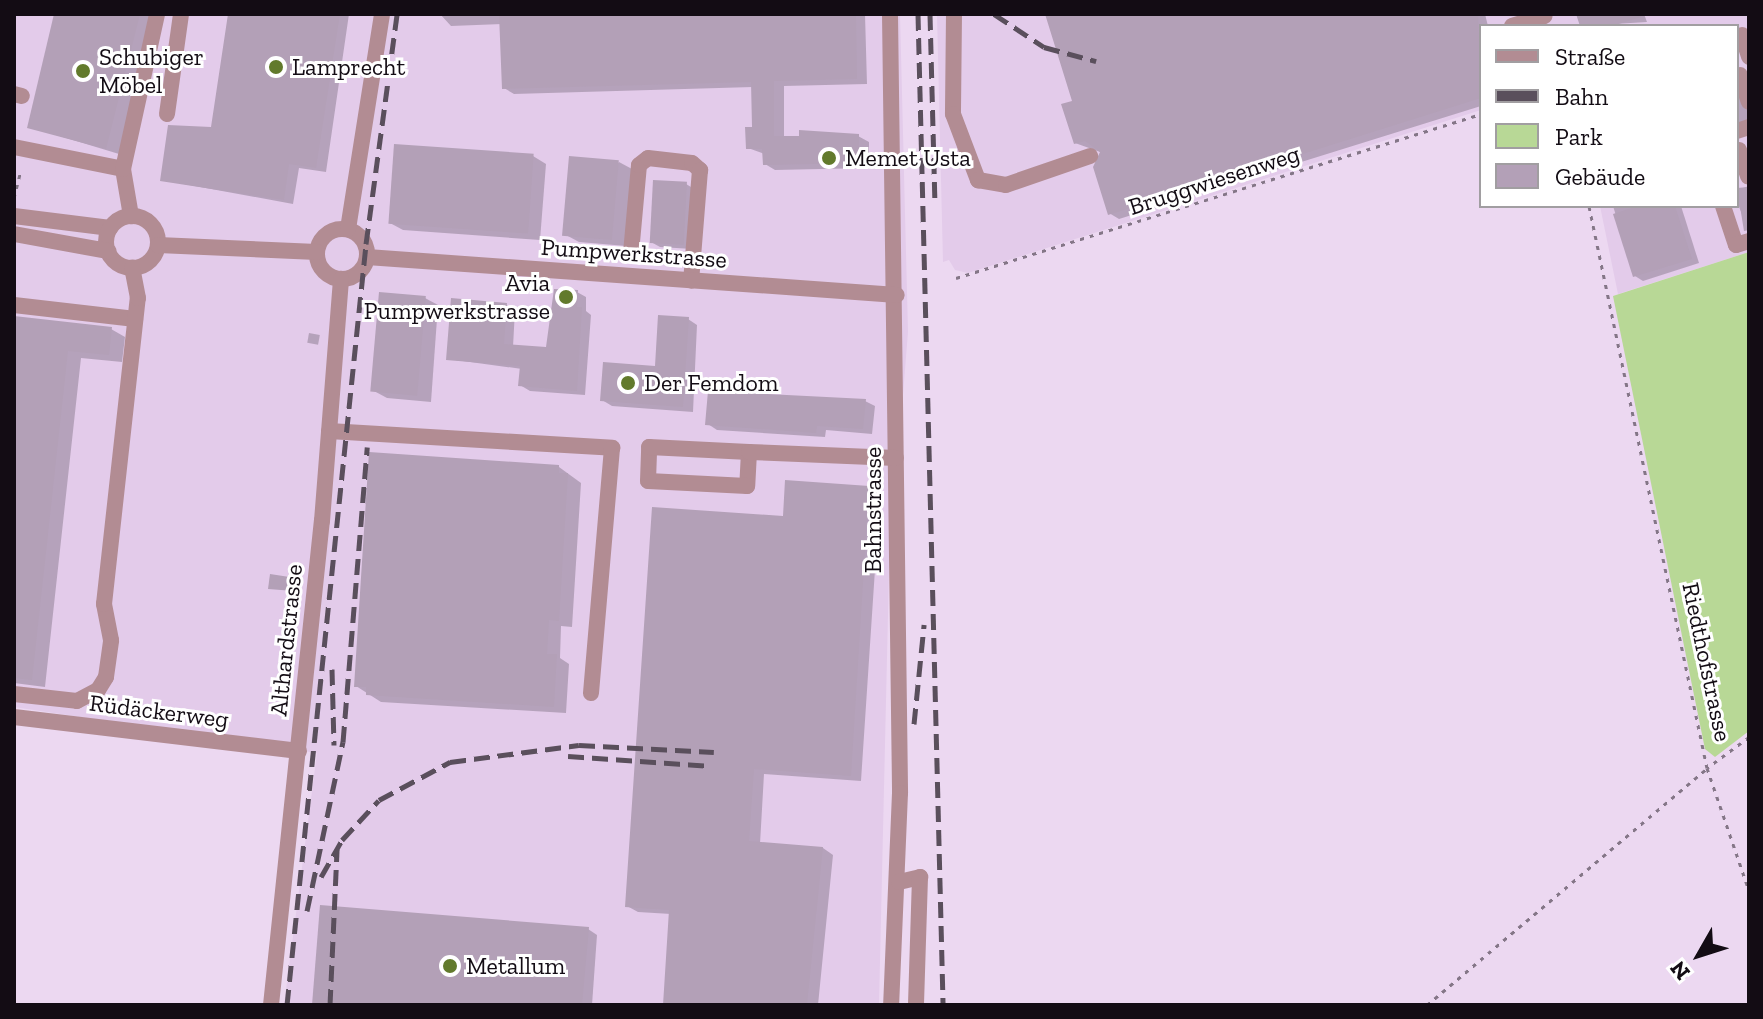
<!DOCTYPE html>
<html>
<head>
<meta charset="utf-8">
<style>
	body { margin:0 }
	#map { position:relative; width:1763px; height:1019px; overflow:hidden; background:#ecd8f1; font-family:"Zilla Slab",serif }
	div>[style] { position:absolute }
	[style*='--x'] { left:calc(var(--x)*1px); top:calc(var(--y)*1px); width:calc(var(--w)*1px); rotate:calc(var(--a)*1deg) }
	.built>* { inset:0; background:#e3cbea }
	.green>* { inset:0; background:#b8d896 }
	.shadow>* { inset:0; background:#0003; transform-origin:0 0 }
	.building>* { inset:0; background:#b3a0b7; transform-origin:0 0 }
	.path>* { height:3px; margin-top:-1.5px; transform-origin:0; background:repeating-linear-gradient(90deg,#847687 0 4px,transparent 0 10px) }
	.minor>* { height:16px; margin:-8px; padding:0 8px; transform-origin:8px; border-radius:8px; background:#b28c93 }
	.minor>.ring { margin:-8px; padding:0; box-sizing:content-box; background:none; border:16px solid #b28c93; border-radius:50% }
	.rail>* { height:5px; margin-top:-2.5px; transform-origin:0; background:repeating-linear-gradient(90deg,#5a4f5c 0 16px,transparent 0 24px) }
	.dots>* { width:22px; height:22px; translate:-50% -50%; box-sizing:border-box; border:4px solid #fff; border-radius:50% }
	span { translate:-50% -50%; white-space:nowrap; text-align:center; line-height:1.15; -webkit-text-stroke:6px #fff; paint-order:stroke }
	.poi-label { font-size:24px; color:#130c14 }
	.left { translate:0 -50%; text-align:left }
	.right { translate:-100% -50%; text-align:right }
	.street-label { font-size:24px; color:#130c14 }
	.frame { position:absolute; inset:0; border:16px solid #130c14; pointer-events:none }
	.legend { position:absolute; left:1479px; top:24px; width:260px; height:184px; box-sizing:border-box; background:#fff; border:2px solid #a19ea1; margin:0; padding:10px 14px; list-style:none; font-size:24px; color:#130c14 }
	.legend li { display:flex; align-items:center; gap:16px; height:40px }
	.legend b { width:40px; border:2px solid #a19ea1 }
	.north { position:absolute; left:1659px; top:915px; width:80px; height:80px; -webkit-text-stroke:6px #fff; paint-order:stroke; rotate:231deg; font-size:22px; font-weight:700; line-height:32px; text-align:center; color:#130c14 }
	.north::after { content:''; display:block; margin:auto; width:28px; height:36px; background:#130c14; clip-path:polygon(50% 0,100% 100%,50% 72%,0 100%) }
</style>
</head>
<body>
<div id="map">
	<div class="built">
		<div style="clip-path:polygon(14px 14px,900px 14px,908px 332px,889px 571px,879px 1005px,284px 1005px,317px 753px,14px 707px)"></div>
		<div style="clip-path:polygon(937px 14px,1749px 14px,1749px 252px,1618px 294px,1600px 206px,1737px 206px,1737px 26px,1481px 26px,1481px 110px,968px 273px,955px 270px,949px 260px,943px 262px)"></div>
	</div>
	<div class="green">
		<div style="clip-path:polygon(1749px 252px,1749px 731px,1715px 757px,1705px 749px,1613px 296px)"></div>
	</div>
	<div class="shadow">
		<div style="clip-path:polygon(56px 14px,154px 14px,119px 154px,30px 127px)"></div>
		<div style="clip-path:polygon(230px 14px,349px 14px,326px 172px,299px 168px,293px 204px,162px 180px,213px 129px)"></div>
		<div style="clip-path:polygon(440px 14px,865px 14px,867px 84px,784px 86px,784px 138px,858px 136px,869px 142px,869px 168px,775px 170px,765px 164px,765px 154px,748px 148px,754px 129px,753px 87px,514px 94px,504px 88px,502px 24px,451px 26px)"></div>
		<div style="clip-path:polygon(1047px 14px,1485px 14px,1488px 26px,1481px 26px,1481px 106px,1119px 219px,1109px 213px,1103px 153px,1075px 143px,1075px 102px)"></div>
		<div style="clip-path:polygon(1578px 14px,1644px 14px,1647px 22px,1582px 26px)"></div>
		<div style="clip-path:polygon(1737px 89px,1749px 108px,1749px 129px,1737px 137px)"></div>
		<div style="clip-path:polygon(533px 156px,546px 164px,540px 240px,403px 230px,390px 223px)"></div>
		<div style="clip-path:polygon(619px 162px,632px 169px,626px 246px,579px 242px,566px 235px)"></div>
		<div style="clip-path:polygon(686px 184px,696px 190px,692px 249px,660px 247px,651px 242px)"></div>
		<div style="clip-path:polygon(1749px 186px,1749px 231px,1737px 202px,1737px 190px)"></div>
		<div style="clip-path:polygon(1613px 206px,1681px 206px,1699px 263px,1643px 281px,1635px 276px)"></div>
		<div style="clip-path:polygon(577px 292px,586px 297px,586px 311px,591px 315px,585px 395px,530px 391px,520px 385px,522px 369px,448px 359px,506px 305px,515px 310px,513px 347px,547px 350px)"></div>
		<div style="clip-path:polygon(425px 298px,438px 305px,431px 402px,387px 398px,374px 391px)"></div>
		<div style="clip-path:polygon(14px 318px,111px 329px,125px 337px,122px 362px,81px 358px,45px 687px,14px 683px)"></div>
		<div style="clip-path:polygon(688px 319px,697px 325px,693px 412px,612px 406px,602px 400px,657px 368px)"></div>
		<div style="left:309px;top:333px;width:11px;height:10px;rotate:10deg"></div>
		<div style="clip-path:polygon(865px 401px,875px 406px,872px 434px,826px 430px,825px 437px,717px 430px,708px 424px)"></div>
		<div style="clip-path:polygon(559px 467px,581px 483px,572px 627px,561px 626px,560px 658px,569px 664px,566px 713px,381px 702px,356px 686px)"></div>
		<div style="clip-path:polygon(869px 488px,880px 494px,861px 781px,764px 774px,760px 844px,823px 848px,833px 855px,818px 1005px,665px 1005px,671px 914px,638px 912px,627px 906px,785px 518px)"></div>
		<div style="clip-path:polygon(588px 929px,597px 935px,592px 1005px,314px 1005px)"></div>
	</div>
	<div class="building">
		<div style="clip-path:polygon(54px 14px,140px 14px,106px 149px,27px 128px)"></div>
		<div style="clip-path:polygon(228px 14px,340px 14px,316px 168px,289px 164px,284px 200px,160px 181px,168px 125px,211px 127px)"></div>
		<div style="clip-path:polygon(499px 14px,856px 14px,857px 79px,774px 81px,774px 136px,799px 136px,799px 130px,859px 134px,859px 163px,763px 165px,762px 149px,746px 149px,745px 127px,752px 127px,751px 82px,502px 89px)"></div>
		<div style="clip-path:polygon(1045px 14px,1478px 14px,1481px 98px,1108px 215px,1093px 167px,1100px 152px,1085px 141px,1074px 144px,1061px 104px,1072px 101px)"></div>
		<div style="clip-path:polygon(1576px 14px,1641px 14px,1641px 17px,1612px 26px,1580px 26px)"></div>
		<div style="left:394px;top:144px;width:140px;height:80px;rotate:4deg"></div>
		<div style="left:569px;top:156px;width:50px;height:80px;rotate:5deg"></div>
		<div style="left:653px;top:180px;width:34px;height:63px;rotate:3deg"></div>
		<div style="clip-path:polygon(1749px 187px,1749px 230px,1744px 231px,1737px 188px)"></div>
		<div style="clip-path:polygon(1638px 206px,1675px 206px,1692px 259px,1633px 277px,1613px 214px)"></div>
		<div style="clip-path:polygon(554px 289px,578px 290px,577px 307px,582px 307px,577px 391px,518px 386px,520px 366px,446px 360px,451px 298px,507px 303px,504px 344px,546px 347px)"></div>
		<div style="left:379px;top:292px;width:47px;height:100px;rotate:5deg"></div>
		<div style="clip-path:polygon(658px 315px,689px 317px,683px 407px,600px 401px,603px 362px,655px 366px)"></div>
		<div style="clip-path:polygon(14px 316px,112px 327px,109px 355px,68px 351px,32px 680px,14px 678px)"></div>
		<div style="clip-path:polygon(708px 391px,866px 399px,863px 429px,817px 426px,816px 433px,705px 425px)"></div>
		<div style="clip-path:polygon(369px 452px,559px 465px,559px 473px,568px 473px,559px 621px,549px 620px,547px 654px,557px 654px,554px 707px,366px 695px,366px 687px,354px 687px)"></div>
		<div style="clip-path:polygon(785px 480px,869px 486px,851px 776px,754px 769px,749px 841px,823px 847px,807px 1005px,663px 1005px,669px 910px,625px 907px,652px 507px,783px 516px)"></div>
		<div style="clip-path:polygon(270px 574px,296px 578px,294px 591px,268px 589px)"></div>
		<div style="clip-path:polygon(320px 905px,589px 927px,582px 1005px,312px 1005px)"></div>
	</div>
	<div class="path">
		<div style="--x:14;--y:198;--w:25;--a:-76"></div>
		<div style="--x:956;--y:278;--w:550;--a:-17.35"></div>
		<div style="--x:1749;--y:737;--w:52;--a:143.6"></div>
		<div style="--x:1707;--y:768;--w:130;--a:71.1"></div>
		<div style="--x:1427;--y:1005;--w:367;--a:-40.2"></div>
		<div style="--x:1707;--y:768;--w:574;--a:-101.86"></div>
	</div>
	<div class="minor">
		<div style="--x:890;--y:14;--w:779;--a:89.26"></div>
		<div style="--x:900;--y:793;--w:212;--a:92.4"></div>
		<div style="--x:954;--y:14;--w:100;--a:90.6"></div>
		<div style="--x:953;--y:114;--w:71;--a:69.3"></div>
		<div style="--x:978;--y:180;--w:28;--a:10"></div>
		<div style="--x:1006;--y:185;--w:89;--a:-19"></div>
		<div style="--x:1512;--y:26;--w:34;--a:-17"></div>
		<div style="--x:1742;--y:35;--w:23;--a:72"></div>
		<div style="--x:1740;--y:75;--w:28;--a:72"></div>
		<div style="--x:14;--y:94;--w:8;--a:14"></div>
		<div style="--x:167;--y:114;--w:101;--a:-82"></div>
		<div style="--x:1737;--y:131;--w:13;--a:-18"></div>
		<div style="--x:14;--y:147;--w:111;--a:11.4"></div>
		<div style="--x:123;--y:169;--w:48;--a:80.3"></div>
		<div style="--x:1739;--y:150;--w:28;--a:71"></div>
		<div style="--x:123;--y:169;--w:159;--a:-77.6"></div>
		<div style="--x:1723;--y:206;--w:41;--a:71.6"></div>
		<div style="--x:1736;--y:245;--w:14;--a:-17"></div>
		<div style="--x:14;--y:216;--w:97;--a:7.1"></div>
		<div class="ring" style="left:106px;top:216px;width:36px;height:36px"></div>
		<div class="ring" style="left:317px;top:229px;width:34px;height:34px"></div>
		<div style="--x:348;--y:229;--w:218;--a:-81"></div>
		<div style="--x:14;--y:234;--w:96;--a:10.3"></div>
		<div style="--x:158;--y:245;--w:159;--a:2.5"></div>
		<div style="--x:631;--y:253;--w:88;--a:-84.8"></div>
		<div style="--x:639;--y:165;--w:11;--a:-38"></div>
		<div style="--x:648;--y:158;--w:44;--a:6.5"></div>
		<div style="--x:692;--y:163;--w:11;--a:41"></div>
		<div style="--x:700;--y:170;--w:111;--a:94.6"></div>
		<div style="--x:367;--y:257;--w:531;--a:4.1"></div>
		<div style="--x:14;--y:305;--w:122;--a:6.6"></div>
		<div style="--x:329;--y:431;--w:284;--a:3.4"></div>
		<div style="--x:612;--y:448;--w:246;--a:94.9"></div>
		<div style="--x:749;--y:452;--w:34;--a:93"></div>
		<div style="--x:747;--y:486;--w:99;--a:-177.1"></div>
		<div style="--x:648;--y:481;--w:34;--a:-88"></div>
		<div style="--x:649;--y:447;--w:100;--a:2.9"></div>
		<div style="--x:749;--y:452;--w:147;--a:2.3"></div>
		<div style="--x:14;--y:694;--w:63;--a:6.3"></div>
		<div style="--x:77;--y:701;--w:24;--a:-28"></div>
		<div style="--x:98;--y:690;--w:15;--a:-58"></div>
		<div style="--x:106;--y:677;--w:37;--a:-82"></div>
		<div style="--x:111;--y:640;--w:37;--a:-101"></div>
		<div style="--x:104;--y:604;--w:308;--a:-83.7"></div>
		<div style="--x:138;--y:298;--w:31;--a:-101"></div>
		<div style="--x:14;--y:717;--w:287;--a:6.8"></div>
		<div style="--x:899;--y:882;--w:22;--a:-13"></div>
		<div style="--x:920;--y:877;--w:128;--a:91.8"></div>
		<div style="--x:271;--y:1005;--w:487;--a:-84"></div>
		<div style="--x:322;--y:521;--w:243;--a:-85.5"></div>
	</div>
	<div class="rail">
		<div style="--x:918;--y:14;--w:991;--a:88.55"></div>
		<div style="--x:930;--y:14;--w:187;--a:88.5"></div>
		<div style="--x:994;--y:14;--w:60;--a:33.4"></div>
		<div style="--x:1044;--y:47;--w:54;--a:15.1"></div>
		<div style="--x:332;--y:669;--w:76;--a:88.5"></div>
		<div style="--x:914;--y:724;--w:100;--a:-84.2"></div>
		<div style="--x:568;--y:756;--w:144;--a:4"></div>
		<div style="--x:321;--y:877;--w:43;--a:-60.4"></div>
		<div style="--x:342;--y:840;--w:54;--a:-47.2"></div>
		<div style="--x:379;--y:800;--w:81;--a:-28.2"></div>
		<div style="--x:450;--y:762;--w:130;--a:-7.5"></div>
		<div style="--x:579;--y:745;--w:135;--a:3"></div>
		<div style="--x:307;--y:911;--w:173;--a:-78"></div>
		<div style="--x:343;--y:742;--w:296;--a:-85.3"></div>
		<div style="--x:287;--y:1005;--w:765;--a:-84.07"></div>
		<div style="--x:366;--y:244;--w:232;--a:-82.3"></div>
		<div style="--x:330;--y:1005;--w:156;--a:-87.4"></div>
	</div>
	<div class="dots">
		<div style="left:276px;top:67px;background:#627a2c"></div>
		<div style="left:83px;top:71px;background:#627a2c"></div>
		<div style="left:829px;top:158px;background:#627a2c"></div>
		<div style="left:566px;top:297px;background:#627a2c"></div>
		<div style="left:628px;top:383px;background:#627a2c"></div>
		<div style="left:450px;top:966px;background:#627a2c"></div>
	</div>
	<div class="poi-label">
		<span class="left" style="left:99px;top:71px">Schubiger<br>Möbel</span>
		<span class="left" style="left:292px;top:67px">Lamprecht</span>
		<span class="left" style="left:845px;top:158px">Memet Usta</span>
		<span class="right" style="left:550px;top:297px">Avia<br>Pumpwerkstrasse</span>
		<span class="left" style="left:644px;top:383px">Der Femdom</span>
		<span class="left" style="left:466px;top:966px">Metallum</span>
	</div>
	<div class="street-label">
		<span style="left:1214px;top:180px;rotate:-18deg">Bruggwiesenweg</span>
		<span style="left:634px;top:253px;rotate:4deg">Pumpwerkstrasse</span>
		<span style="left:873px;top:510px;rotate:-90deg">Bahnstrasse</span>
		<span style="left:286px;top:640px;rotate:-84deg">Althardstrasse</span>
		<span style="left:1707px;top:662px;rotate:78deg">Riedthofstrasse</span>
		<span style="left:159px;top:711px;rotate:7deg">Rüdäckerweg</span>
	</div>
	<div class="frame"></div>
	<ul class="legend">
	<li><b style="height:10px;background:#b28c93"></b>Straße</li>
	<li><b style="height:10px;background:#5a4f5c"></b>Bahn</li>
	<li><b style="height:22px;background:#b8d896"></b>Park</li>
	<li><b style="height:22px;background:#b3a0b7"></b>Gebäude</li>
	</ul>
	<div class="north">N</div>
</div>
</body>
</html>
